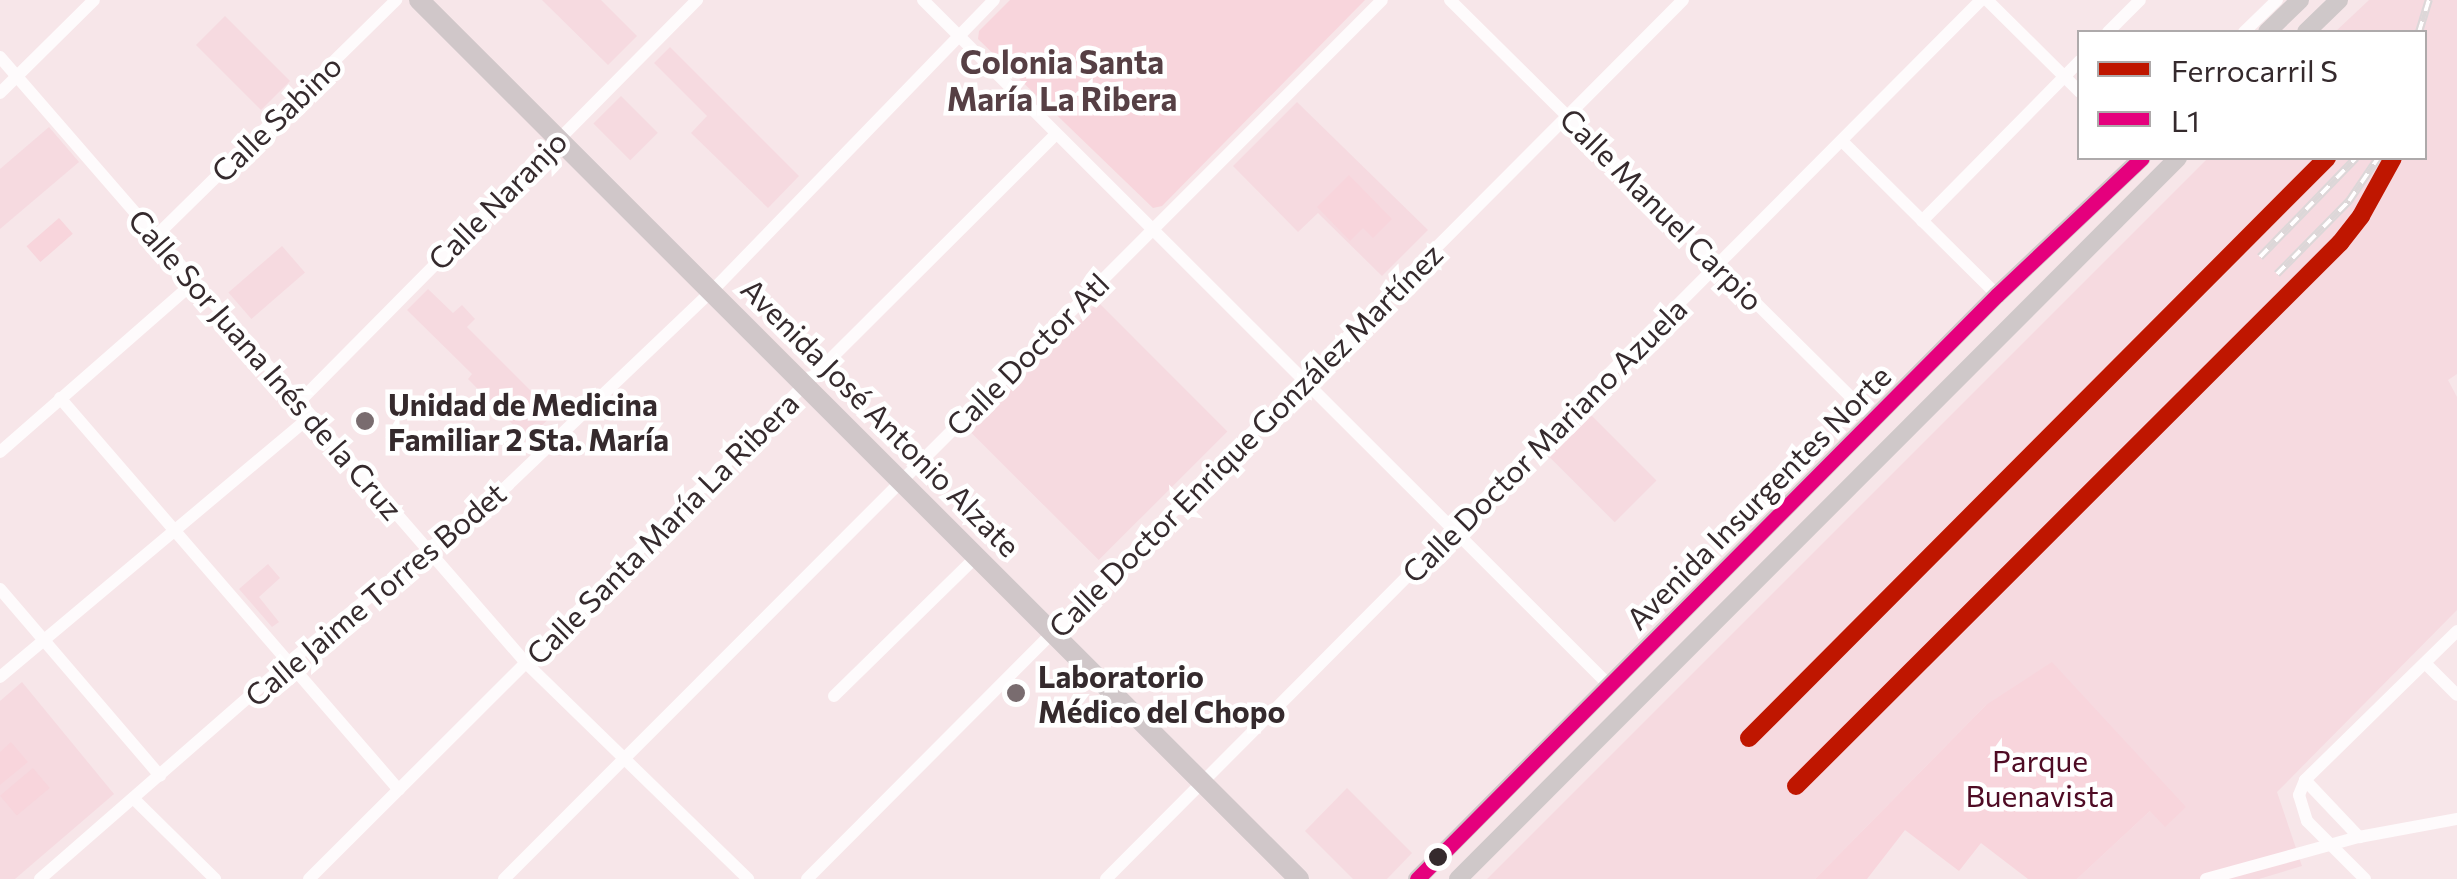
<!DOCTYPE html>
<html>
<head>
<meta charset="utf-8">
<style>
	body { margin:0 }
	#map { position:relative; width:2457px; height:879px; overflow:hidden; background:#f7e6e9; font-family:Commissioner,sans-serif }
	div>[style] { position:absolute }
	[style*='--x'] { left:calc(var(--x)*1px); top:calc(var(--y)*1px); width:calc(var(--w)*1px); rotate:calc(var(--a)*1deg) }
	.built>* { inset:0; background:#f6dae0; transform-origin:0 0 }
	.green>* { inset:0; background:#f8d5dc; transform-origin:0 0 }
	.street>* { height:12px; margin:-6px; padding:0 6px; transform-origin:6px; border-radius:6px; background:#fefbfc }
	.secondary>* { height:18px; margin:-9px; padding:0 9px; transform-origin:9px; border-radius:9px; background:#cfc8c9 }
	.primary>* { height:20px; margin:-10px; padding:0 10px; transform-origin:10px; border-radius:10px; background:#d0c7c9 }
	.rail>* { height:8px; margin-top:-4px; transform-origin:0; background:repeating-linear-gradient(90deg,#fff 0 11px,#dcd7d8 0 22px); box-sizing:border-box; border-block:2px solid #dcd7d8 }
	.bus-1>* { height:15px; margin:-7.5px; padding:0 7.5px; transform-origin:7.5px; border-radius:7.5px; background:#e5007d }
	.rail-1>* { height:18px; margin:-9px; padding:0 9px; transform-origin:9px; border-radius:9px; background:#bf1600 }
	.dots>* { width:28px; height:28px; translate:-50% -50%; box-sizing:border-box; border:5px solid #fff; border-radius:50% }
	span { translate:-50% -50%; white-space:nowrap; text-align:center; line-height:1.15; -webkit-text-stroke:9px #fff; paint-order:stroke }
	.street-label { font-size:30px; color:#352a2d }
	.poi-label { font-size:30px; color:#352a2d; font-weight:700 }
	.left { translate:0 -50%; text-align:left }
	.park-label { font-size:30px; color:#4f0b24 }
	.neighbourhood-label { font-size:32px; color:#563f44; font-weight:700 }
	.legend { position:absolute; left:2077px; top:30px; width:350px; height:130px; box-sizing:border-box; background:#fff; border:2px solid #aeaaab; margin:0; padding:12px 18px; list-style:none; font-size:30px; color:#352a2d }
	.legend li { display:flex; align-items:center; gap:20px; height:50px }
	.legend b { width:50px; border:2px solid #aeaaab }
</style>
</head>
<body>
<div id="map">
	<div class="built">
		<div style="clip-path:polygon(542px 0,601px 0,637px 36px,608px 65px)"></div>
		<div style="clip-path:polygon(2369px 0,2457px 0,2457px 374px,2448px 380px,2457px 397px,2457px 610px,2277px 792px,2302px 866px,2259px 879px,2077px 879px,2150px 811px,2186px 807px,1986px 705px,1815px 879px,1487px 879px,2208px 158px,2424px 158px,2424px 32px,2335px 32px)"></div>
		<div style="left:225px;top:16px;width:92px;height:41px;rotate:45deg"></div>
		<div style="clip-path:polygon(670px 47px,799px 176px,768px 208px,691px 133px,707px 116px,654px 63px)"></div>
		<div style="left:621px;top:96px;width:52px;height:39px;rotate:45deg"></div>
		<div style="clip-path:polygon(1297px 102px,1428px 230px,1382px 276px,1318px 213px,1298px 232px,1233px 166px)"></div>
		<div style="clip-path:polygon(49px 127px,79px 162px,0 229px,0 169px)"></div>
		<div style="left:282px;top:246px;width:35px;height:71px;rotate:49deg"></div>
		<div style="clip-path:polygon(428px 289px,453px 313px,462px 305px,475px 319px,467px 327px,554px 414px,527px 439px,468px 379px,472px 374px,407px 310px)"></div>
		<div style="left:1098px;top:302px;width:183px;height:182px;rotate:45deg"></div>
		<div style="left:1590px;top:414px;width:94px;height:59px;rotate:45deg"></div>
		<div style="clip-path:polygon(268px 564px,280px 578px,259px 597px,279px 622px,272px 627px,239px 589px)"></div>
		<div style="clip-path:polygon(22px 682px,114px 794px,15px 879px,0 879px,0 701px)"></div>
		<div style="clip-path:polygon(1347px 788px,1412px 853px,1387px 879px,1353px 879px,1305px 831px)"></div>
	</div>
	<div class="green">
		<div style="clip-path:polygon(1010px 0,1365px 0,1162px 206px,1153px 208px,978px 39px,979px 31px)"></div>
		<div style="clip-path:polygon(1349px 175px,1392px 219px,1373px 238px,1363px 228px,1350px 241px,1317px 207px)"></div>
		<div style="left:59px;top:218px;width:21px;height:43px;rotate:49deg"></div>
		<div style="clip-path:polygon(2052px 662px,2186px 807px,2165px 827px,2150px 811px,2077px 879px,2028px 879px,1981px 843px,1959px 871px,1905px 830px,1867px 879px,1815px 879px,1986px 705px)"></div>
		<div style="clip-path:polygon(11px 742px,28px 762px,0 785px,0 752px)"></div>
		<div style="left:33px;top:768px;width:26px;height:43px;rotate:50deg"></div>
	</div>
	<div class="street">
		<div style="--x:923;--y:0;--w:969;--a:44.96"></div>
		<div style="--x:1450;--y:0;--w:595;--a:44.73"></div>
		<div style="--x:1987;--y:0;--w:131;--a:44.7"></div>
		<div style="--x:2108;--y:32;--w:45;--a:-45"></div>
		<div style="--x:2244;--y:32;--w:46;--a:-44.1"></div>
		<div style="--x:0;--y:57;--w:802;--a:49.04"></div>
		<div style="--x:526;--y:663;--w:310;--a:44.2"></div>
		<div style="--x:0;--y:93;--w:132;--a:-44.7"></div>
		<div style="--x:1842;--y:141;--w:218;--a:44.8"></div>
		<div style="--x:1922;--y:221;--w:225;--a:-45.4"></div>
		<div style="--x:156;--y:236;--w:337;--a:-44.5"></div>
		<div style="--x:60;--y:398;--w:518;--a:49.15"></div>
		<div style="--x:299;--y:402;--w:566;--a:-45.29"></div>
		<div style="--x:0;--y:452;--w:259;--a:-41.2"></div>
		<div style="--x:0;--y:589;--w:246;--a:49.4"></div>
		<div style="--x:2425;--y:663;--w:45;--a:45"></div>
		<div style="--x:0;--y:677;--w:406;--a:-40"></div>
		<div style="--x:834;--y:696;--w:202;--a:-44.4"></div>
		<div style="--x:2305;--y:780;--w:79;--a:46.5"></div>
		<div style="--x:134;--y:799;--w:114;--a:44.6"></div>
		<div style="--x:40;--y:879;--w:330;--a:-41.1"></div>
		<div style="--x:289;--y:662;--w:282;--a:-38.9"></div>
		<div style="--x:508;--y:485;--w:282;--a:-43.6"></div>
		<div style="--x:712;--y:291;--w:405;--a:-45.9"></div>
		<div style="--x:309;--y:879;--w:1055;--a:-44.92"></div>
		<div style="--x:504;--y:879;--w:1242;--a:-45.03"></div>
		<div style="--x:807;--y:879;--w:1241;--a:-45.1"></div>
		<div style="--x:1106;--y:879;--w:1240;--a:-45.13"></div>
		<div style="--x:2206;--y:879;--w:159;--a:-15.4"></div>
		<div style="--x:2359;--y:837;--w:100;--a:-10.4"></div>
		<div style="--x:2365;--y:879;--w:82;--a:-135"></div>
		<div style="--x:2307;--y:821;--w:27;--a:-107"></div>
		<div style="--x:2299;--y:795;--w:16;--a:-68"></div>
		<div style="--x:2305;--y:780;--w:213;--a:-44.4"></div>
	</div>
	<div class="secondary">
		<div style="--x:2267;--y:32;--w:46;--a:-44.1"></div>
		<div style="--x:2306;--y:32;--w:46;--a:-44.1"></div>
		<div style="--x:1417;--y:879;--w:823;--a:-45.2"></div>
		<div style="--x:1997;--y:295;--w:199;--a:-43.4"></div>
		<div style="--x:1458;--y:879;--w:1019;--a:-45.04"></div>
	</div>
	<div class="primary">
		<div style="--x:419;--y:0;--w:1244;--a:44.97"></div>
	</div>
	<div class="rail">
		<div style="--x:2419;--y:32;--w:34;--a:-73"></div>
		<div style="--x:2260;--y:257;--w:138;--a:-45.9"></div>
		<div style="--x:2277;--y:274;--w:103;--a:-45.4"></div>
		<div style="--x:2349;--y:201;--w:52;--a:-56"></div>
	</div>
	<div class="bus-1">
		<div style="--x:1417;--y:879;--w:823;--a:-45.2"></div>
		<div style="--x:1997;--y:295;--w:199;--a:-43.4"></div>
	</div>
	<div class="rail-1">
		<div style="--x:1749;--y:738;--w:819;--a:-45.1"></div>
		<div style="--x:1796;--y:786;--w:769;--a:-44.95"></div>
		<div style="--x:2340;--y:243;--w:34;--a:-52"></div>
		<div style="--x:2361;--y:216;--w:66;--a:-61.1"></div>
	</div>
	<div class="dots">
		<div style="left:365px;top:421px;background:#796c6f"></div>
		<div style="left:1016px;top:693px;background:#796c6f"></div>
		<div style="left:1438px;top:857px;background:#352a2d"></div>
	</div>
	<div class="street-label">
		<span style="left:276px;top:118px;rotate:-44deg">Calle Sabino</span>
		<span style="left:497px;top:200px;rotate:-45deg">Calle Naranjo</span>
		<span style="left:1662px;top:209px;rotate:45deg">Calle Manuel Carpio</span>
		<span style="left:1027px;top:354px;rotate:-45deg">Calle Doctor Atl</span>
		<span style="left:266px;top:364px;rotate:49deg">Calle Sor Juana Inés de la Cruz</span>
		<span style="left:881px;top:417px;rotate:45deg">Avenida José Antonio Alzate</span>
		<span style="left:1245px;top:440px;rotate:-45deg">Calle Doctor Enrique González Martínez</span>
		<span style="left:1544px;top:440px;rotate:-45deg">Calle Doctor Mariano Azuela</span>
		<span style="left:1758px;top:497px;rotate:-45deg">Avenida Insurgentes Norte</span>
		<span style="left:662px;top:528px;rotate:-45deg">Calle Santa María La Ribera</span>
		<span style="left:375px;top:594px;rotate:-40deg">Calle Jaime Torres Bodet</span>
	</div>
	<div class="poi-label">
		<span class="left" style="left:388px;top:421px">Unidad de Medicina<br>Familiar 2 Sta. María</span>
		<span class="left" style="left:1038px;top:693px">Laboratorio<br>Médico del Chopo</span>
	</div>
	<div class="park-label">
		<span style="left:2040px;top:777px">Parque<br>Buenavista</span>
	</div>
	<div class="neighbourhood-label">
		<span style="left:1062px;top:80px">Colonia Santa<br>María La Ribera</span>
	</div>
	<ul class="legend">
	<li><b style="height:12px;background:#bf1600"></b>Ferrocarril S</li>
	<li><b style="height:12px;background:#e5007d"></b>L1</li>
	</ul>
</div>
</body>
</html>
